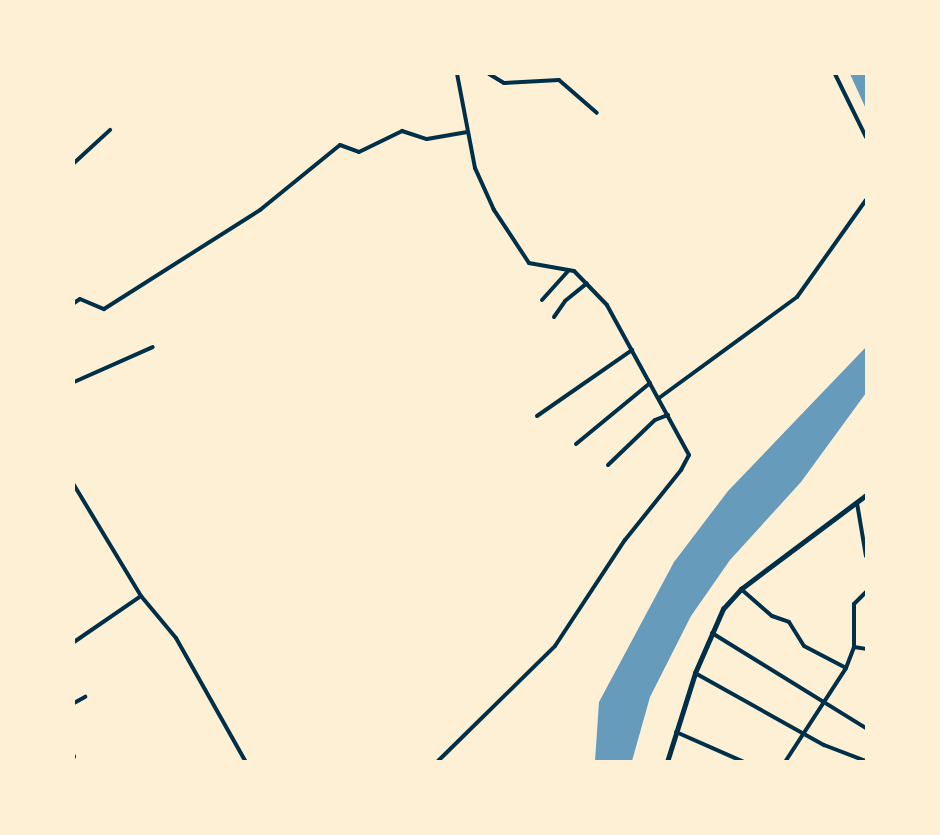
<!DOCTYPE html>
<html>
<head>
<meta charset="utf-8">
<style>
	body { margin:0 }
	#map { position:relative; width:940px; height:835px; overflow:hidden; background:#fdf0d5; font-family:Merriweather,serif }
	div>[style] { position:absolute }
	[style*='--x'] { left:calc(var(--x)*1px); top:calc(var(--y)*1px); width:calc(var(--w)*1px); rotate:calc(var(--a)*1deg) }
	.water>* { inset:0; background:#669bbc }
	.minor>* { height:4px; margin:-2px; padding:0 2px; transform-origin:2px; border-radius:2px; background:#003049 }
	.tertiary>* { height:4.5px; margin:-2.25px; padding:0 2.25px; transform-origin:2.25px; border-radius:2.25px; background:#003049 }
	span { translate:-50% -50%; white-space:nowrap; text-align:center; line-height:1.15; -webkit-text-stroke:5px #fdf0d5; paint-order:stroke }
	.frame { position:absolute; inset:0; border:75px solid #fdf0d5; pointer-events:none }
</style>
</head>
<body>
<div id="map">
	<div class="water">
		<div style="clip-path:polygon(850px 74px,866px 74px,866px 109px)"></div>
		<div style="clip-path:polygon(866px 347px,866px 393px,801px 482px,730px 560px,691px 616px,650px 697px,632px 761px,595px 761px,599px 702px,674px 562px,728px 491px)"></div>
	</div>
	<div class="minor">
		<div style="--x:489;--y:74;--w:17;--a:31"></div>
		<div style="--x:504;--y:83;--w:55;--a:-3.1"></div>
		<div style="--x:559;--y:80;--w:50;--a:41"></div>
		<div style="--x:835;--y:74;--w:70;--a:63.8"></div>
		<div style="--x:74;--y:163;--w:49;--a:-42.5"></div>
		<div style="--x:542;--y:300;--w:39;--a:-48"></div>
		<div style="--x:74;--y:303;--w:7;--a:-34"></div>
		<div style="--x:80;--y:299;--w:26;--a:23"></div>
		<div style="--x:104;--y:309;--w:185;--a:-32.4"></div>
		<div style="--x:260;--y:210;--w:103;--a:-39.1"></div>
		<div style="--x:340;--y:145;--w:20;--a:20"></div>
		<div style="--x:359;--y:152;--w:48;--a:-26"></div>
		<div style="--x:402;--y:131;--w:26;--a:18"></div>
		<div style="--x:427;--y:139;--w:41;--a:-9.9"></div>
		<div style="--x:554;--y:317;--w:19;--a:-55"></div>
		<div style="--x:565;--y:301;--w:28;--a:-39"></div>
		<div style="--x:74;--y:382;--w:86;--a:-23.9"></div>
		<div style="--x:659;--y:398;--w:171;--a:-36.2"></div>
		<div style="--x:797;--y:297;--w:119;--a:-54.6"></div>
		<div style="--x:537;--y:416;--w:116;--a:-34.8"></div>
		<div style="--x:576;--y:444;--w:96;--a:-39.5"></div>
		<div style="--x:608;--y:465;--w:65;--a:-43.8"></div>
		<div style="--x:655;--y:420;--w:14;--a:-21"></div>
		<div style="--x:74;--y:485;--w:130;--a:58.9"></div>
		<div style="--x:141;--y:596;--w:55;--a:50.2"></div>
		<div style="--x:176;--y:638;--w:142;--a:60.6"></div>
		<div style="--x:857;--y:503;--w:54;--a:80.4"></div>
		<div style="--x:741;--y:589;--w:41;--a:41.1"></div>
		<div style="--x:772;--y:616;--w:18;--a:19"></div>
		<div style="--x:789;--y:622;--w:28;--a:58"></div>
		<div style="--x:804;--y:646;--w:47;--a:27.6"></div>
		<div style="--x:712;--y:633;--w:181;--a:31.7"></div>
		<div style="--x:74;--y:642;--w:81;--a:-34.5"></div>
		<div style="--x:854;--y:647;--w:12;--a:9"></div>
		<div style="--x:695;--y:673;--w:148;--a:29.2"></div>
		<div style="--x:824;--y:745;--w:45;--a:20.9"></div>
		<div style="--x:74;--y:703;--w:13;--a:-29"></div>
		<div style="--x:676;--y:732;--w:74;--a:23.8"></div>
		<div style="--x:74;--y:756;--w:1;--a:90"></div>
		<div style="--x:437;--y:762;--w:165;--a:-44.5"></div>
		<div style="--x:555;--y:646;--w:127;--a:-56.6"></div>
		<div style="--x:625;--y:540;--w:90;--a:-51.3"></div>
		<div style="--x:681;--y:470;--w:17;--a:-62"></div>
		<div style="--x:689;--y:455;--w:171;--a:-118.7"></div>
		<div style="--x:607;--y:305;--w:47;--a:-134.1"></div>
		<div style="--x:574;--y:271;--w:46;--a:-169.9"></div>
		<div style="--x:529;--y:263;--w:64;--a:-123.4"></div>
		<div style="--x:494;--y:210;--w:46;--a:-114.3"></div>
		<div style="--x:475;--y:168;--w:96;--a:-100.8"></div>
		<div style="--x:785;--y:762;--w:112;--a:-57"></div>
		<div style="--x:846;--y:668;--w:22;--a:-69"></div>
		<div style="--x:854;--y:647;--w:43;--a:-90"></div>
		<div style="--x:854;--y:604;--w:17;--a:-45"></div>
	</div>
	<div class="tertiary">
		<div style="--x:667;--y:762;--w:93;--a:-72.5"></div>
		<div style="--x:695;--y:673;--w:70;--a:-66.4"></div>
		<div style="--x:723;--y:609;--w:27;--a:-48"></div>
		<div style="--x:741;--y:589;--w:156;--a:-36.9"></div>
	</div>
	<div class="frame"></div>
</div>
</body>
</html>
